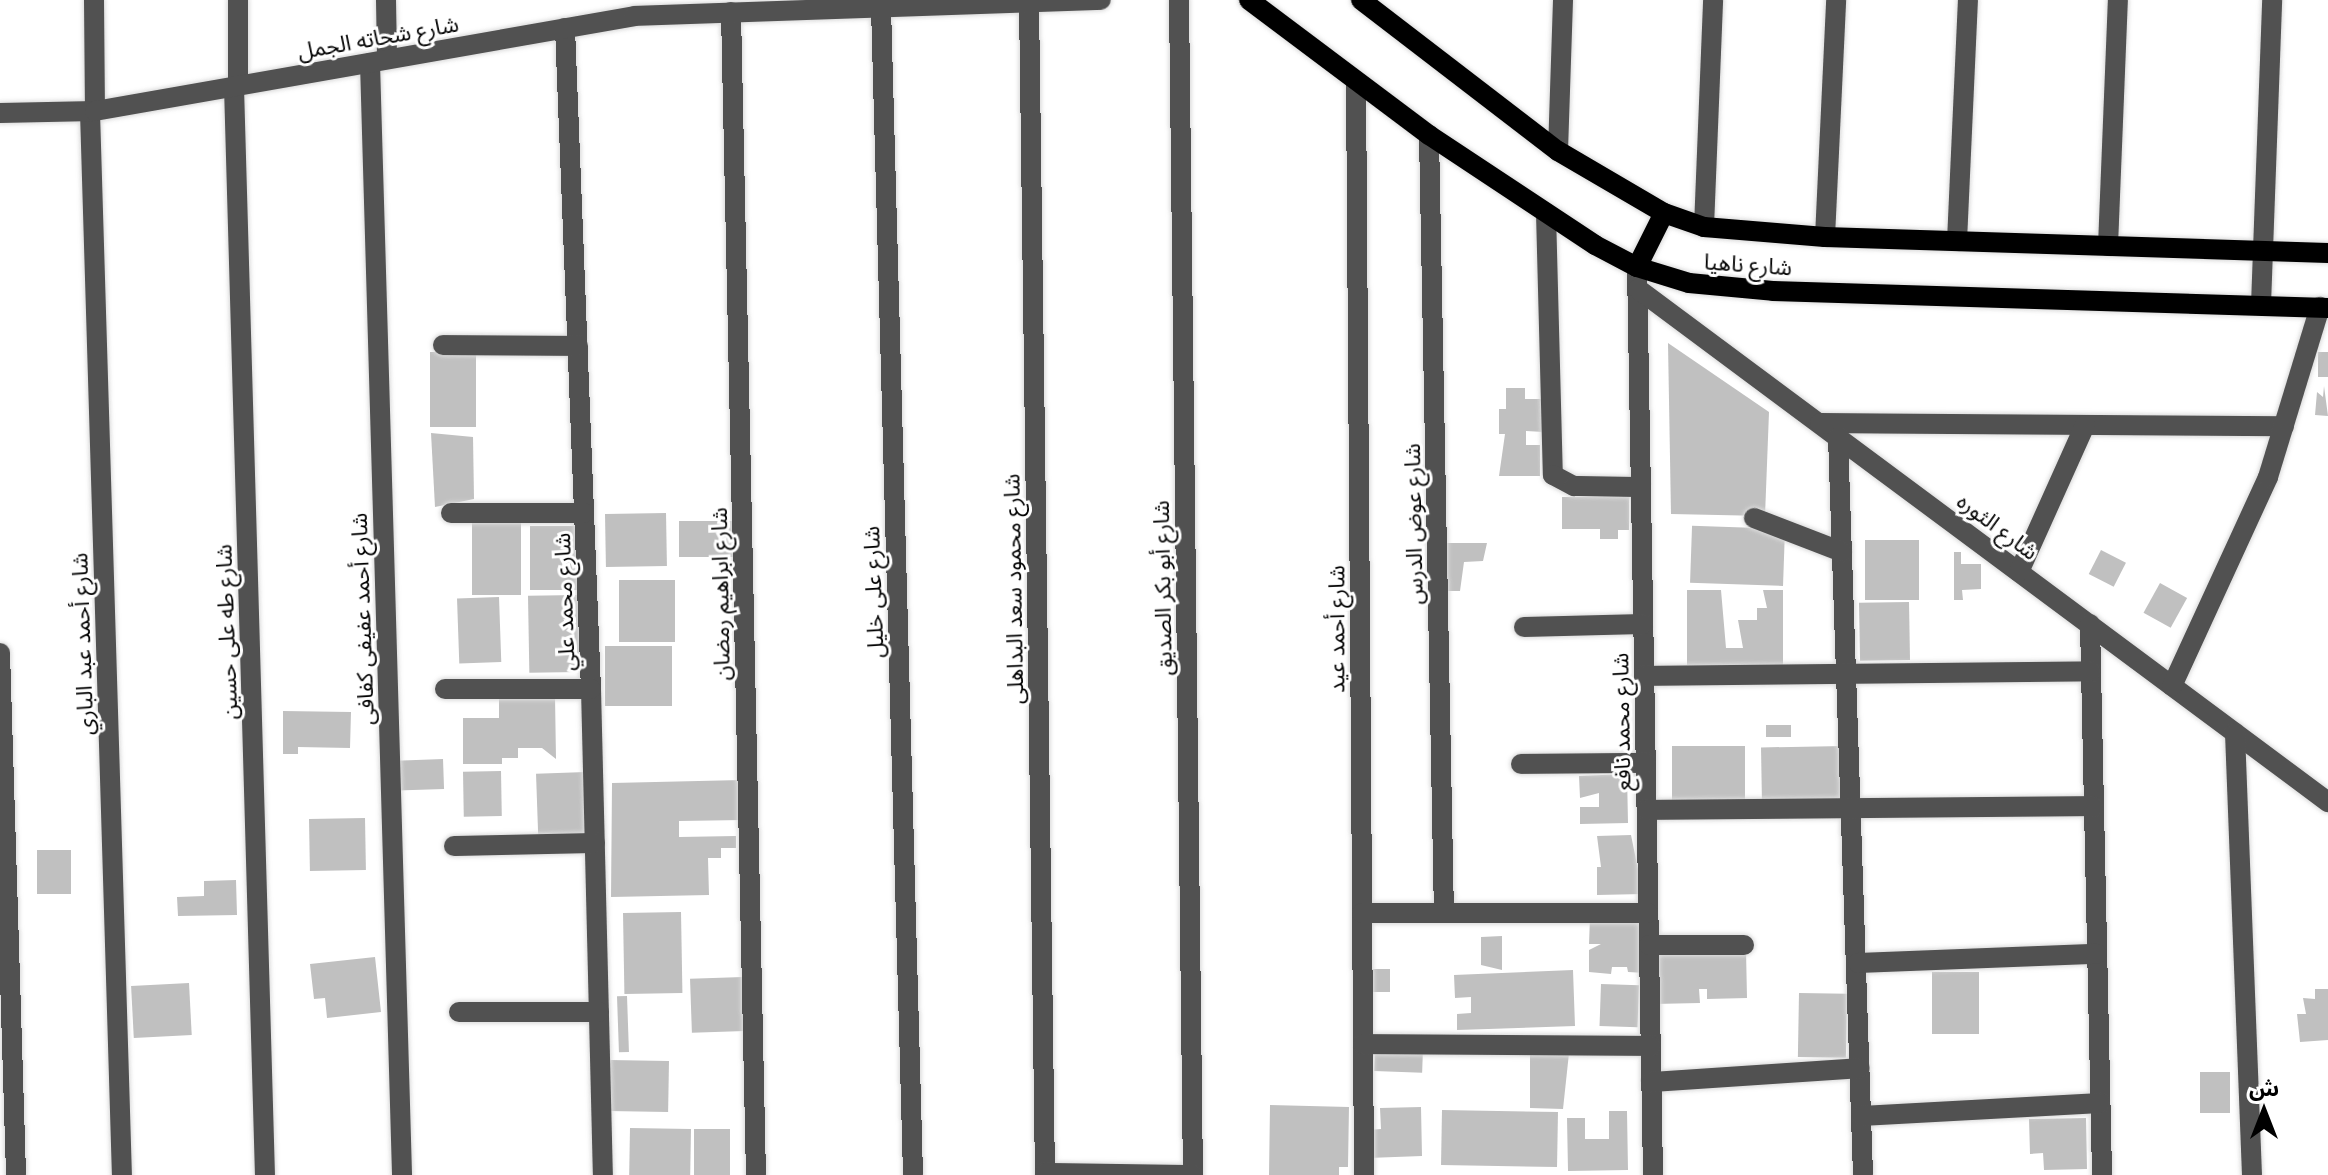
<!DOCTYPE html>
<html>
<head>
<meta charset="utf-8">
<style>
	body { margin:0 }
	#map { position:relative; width:2328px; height:1175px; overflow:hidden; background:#fff; font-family:"Open Sans","Noto Sans Arabic",sans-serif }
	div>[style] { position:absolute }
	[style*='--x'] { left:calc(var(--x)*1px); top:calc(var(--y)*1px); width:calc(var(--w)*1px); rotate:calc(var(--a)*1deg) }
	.building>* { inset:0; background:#c0c0c0; transform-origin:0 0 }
	.roads { filter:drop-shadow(0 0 2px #dbdbdb) drop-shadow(0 0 2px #dbdbdb) }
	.minor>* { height:20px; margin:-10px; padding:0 10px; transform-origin:10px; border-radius:10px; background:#515151 }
	.major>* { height:20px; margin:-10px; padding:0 10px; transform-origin:10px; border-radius:10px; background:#000 }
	span { translate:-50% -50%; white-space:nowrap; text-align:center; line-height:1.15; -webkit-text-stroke:6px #fff; paint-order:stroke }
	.street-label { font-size:22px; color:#000 }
	.north { position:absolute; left:2224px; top:1071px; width:80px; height:80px; -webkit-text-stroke:6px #fff; paint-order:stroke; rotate:0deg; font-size:22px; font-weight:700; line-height:32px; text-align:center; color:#000 }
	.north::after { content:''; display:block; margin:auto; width:28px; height:36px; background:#000; clip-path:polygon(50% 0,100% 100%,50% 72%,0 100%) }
</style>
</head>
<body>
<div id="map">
	<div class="building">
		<div style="clip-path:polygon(1668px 343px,1769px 412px,1765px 516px,1671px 514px)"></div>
		<div style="left:430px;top:352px;width:46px;height:75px"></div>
		<div style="left:2318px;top:352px;width:10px;height:25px"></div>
		<div style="clip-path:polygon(2324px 386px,2328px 416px,2315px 415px,2317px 392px,2323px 397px)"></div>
		<div style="clip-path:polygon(1506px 388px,1525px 388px,1525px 399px,1544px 399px,1544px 432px,1526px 431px,1526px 445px,1540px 445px,1540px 476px,1499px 476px,1505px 434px,1499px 434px,1499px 409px,1506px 409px)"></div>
		<div style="clip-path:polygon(431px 433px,473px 437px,474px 499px,435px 507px)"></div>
		<div style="clip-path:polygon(1562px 497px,1629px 497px,1629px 530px,1618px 530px,1618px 539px,1600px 539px,1600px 529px,1562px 529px)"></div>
		<div style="left:666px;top:513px;width:53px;height:61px;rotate:89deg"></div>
		<div style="left:679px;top:521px;width:57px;height:36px"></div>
		<div style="left:472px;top:522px;width:49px;height:73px"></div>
		<div style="left:530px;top:526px;width:47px;height:64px"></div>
		<div style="left:1785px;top:529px;width:57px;height:93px;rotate:92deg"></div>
		<div style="left:1865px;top:540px;width:54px;height:60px"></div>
		<div style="clip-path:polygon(1441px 543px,1487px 543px,1483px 561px,1464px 562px,1460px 591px,1441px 591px)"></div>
		<div style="left:2101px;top:550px;width:28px;height:27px;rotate:27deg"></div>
		<div style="clip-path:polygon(1954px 552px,1961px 552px,1961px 564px,1981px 564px,1981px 589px,1962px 590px,1963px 600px,1954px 600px)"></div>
		<div style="left:675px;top:580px;width:62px;height:56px;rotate:90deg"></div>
		<div style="left:2160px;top:583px;width:31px;height:34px;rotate:29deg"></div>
		<div style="clip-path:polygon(1687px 590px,1721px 590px,1726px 648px,1743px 648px,1738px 620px,1757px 620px,1757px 608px,1767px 608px,1763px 590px,1783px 590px,1783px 665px,1687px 665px)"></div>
		<div style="left:578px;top:595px;width:77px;height:50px;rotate:89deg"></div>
		<div style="left:499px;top:597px;width:65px;height:42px;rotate:88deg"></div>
		<div style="left:1909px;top:602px;width:58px;height:50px;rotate:89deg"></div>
		<div style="left:605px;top:646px;width:67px;height:60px"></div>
		<div style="clip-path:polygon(555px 696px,556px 759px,542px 748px,518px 748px,518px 758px,502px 758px,502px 764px,463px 764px,463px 718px,499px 718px,499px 697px)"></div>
		<div style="clip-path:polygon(283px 711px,351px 712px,350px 748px,298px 747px,298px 754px,283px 754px)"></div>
		<div style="left:1766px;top:725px;width:25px;height:12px"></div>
		<div style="left:1672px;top:746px;width:73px;height:56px"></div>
		<div style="left:1844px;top:746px;width:53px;height:83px;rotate:89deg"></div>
		<div style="left:443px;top:759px;width:30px;height:47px;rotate:88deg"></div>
		<div style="left:501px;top:771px;width:45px;height:38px;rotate:89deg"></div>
		<div style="left:586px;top:772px;width:64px;height:50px;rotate:88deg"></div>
		<div style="clip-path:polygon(1627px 774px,1628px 823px,1580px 824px,1580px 807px,1599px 807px,1599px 793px,1580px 798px,1579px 776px)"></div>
		<div style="clip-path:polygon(742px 780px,743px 820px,679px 821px,679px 837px,736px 836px,736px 848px,721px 848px,721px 858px,708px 858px,709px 895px,611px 897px,612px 783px)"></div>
		<div style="left:365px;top:818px;width:52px;height:56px;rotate:89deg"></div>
		<div style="clip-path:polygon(1631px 835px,1643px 894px,1597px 895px,1597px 867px,1601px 867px,1597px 836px)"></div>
		<div style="left:37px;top:850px;width:34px;height:44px"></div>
		<div style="clip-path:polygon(236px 880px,237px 915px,178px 916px,177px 897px,204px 896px,204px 881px)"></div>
		<div style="left:681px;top:912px;width:81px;height:58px;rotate:89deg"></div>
		<div style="clip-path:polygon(1646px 915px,1646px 973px,1628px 972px,1627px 967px,1612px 967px,1611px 974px,1589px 972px,1589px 950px,1601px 944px,1589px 944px,1590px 917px)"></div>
		<div style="clip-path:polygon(1502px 936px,1502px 970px,1481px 965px,1481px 937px)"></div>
		<div style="clip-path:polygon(1746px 950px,1747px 998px,1707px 999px,1707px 989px,1699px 989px,1700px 1003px,1654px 1004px,1653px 952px)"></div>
		<div style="clip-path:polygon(375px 957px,381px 1012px,327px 1018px,325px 998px,314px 999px,310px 964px)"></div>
		<div style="left:1390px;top:969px;width:23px;height:21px;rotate:90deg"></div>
		<div style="clip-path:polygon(1573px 970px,1575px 1026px,1457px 1030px,1457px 1014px,1471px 1013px,1471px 997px,1455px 998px,1454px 975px)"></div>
		<div style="left:1932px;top:972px;width:47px;height:62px"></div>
		<div style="left:743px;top:977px;width:54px;height:53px;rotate:88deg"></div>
		<div style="left:189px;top:983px;width:52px;height:58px;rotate:87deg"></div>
		<div style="left:1601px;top:984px;width:38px;height:42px;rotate:2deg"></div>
		<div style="clip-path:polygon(2315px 989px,2328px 989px,2328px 1040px,2300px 1042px,2297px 1014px,2306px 1014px,2303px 998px,2315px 999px)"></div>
		<div style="left:1799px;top:993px;width:48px;height:64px;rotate:1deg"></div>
		<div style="left:627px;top:996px;width:56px;height:10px;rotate:88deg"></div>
		<div style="left:1375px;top:1047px;width:48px;height:24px;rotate:2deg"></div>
		<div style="clip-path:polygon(1530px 1052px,1569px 1053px,1563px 1109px,1530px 1108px)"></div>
		<div style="left:609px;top:1060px;width:60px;height:51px;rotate:1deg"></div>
		<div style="left:2200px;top:1072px;width:30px;height:41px"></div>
		<div style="clip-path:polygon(1270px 1105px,1349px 1107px,1348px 1167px,1339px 1167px,1339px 1175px,1269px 1175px)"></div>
		<div style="clip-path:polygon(1421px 1107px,1422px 1156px,1368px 1158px,1368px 1130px,1381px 1129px,1380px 1108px)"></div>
		<div style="left:1442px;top:1110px;width:116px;height:55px;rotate:1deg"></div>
		<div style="clip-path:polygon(1609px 1111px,1627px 1111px,1628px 1170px,1568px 1171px,1567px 1118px,1585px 1118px,1585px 1139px,1609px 1139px)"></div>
		<div style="clip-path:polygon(2086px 1118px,2087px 1169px,2044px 1170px,2043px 1153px,2030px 1154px,2029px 1119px)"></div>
		<div style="left:630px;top:1128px;width:61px;height:47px;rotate:1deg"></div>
		<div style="left:730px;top:1129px;width:46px;height:36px;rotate:90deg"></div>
	</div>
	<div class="roads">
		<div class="minor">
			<div style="--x:94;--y:0;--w:111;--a:89.5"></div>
			<div style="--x:238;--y:0;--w:86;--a:90"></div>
			<div style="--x:386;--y:0;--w:59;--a:89"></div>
			<div style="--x:1179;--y:0;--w:1175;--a:89.32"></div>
			<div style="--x:1029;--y:2;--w:1173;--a:89.22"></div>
			<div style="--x:881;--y:7;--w:1168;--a:88.43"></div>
			<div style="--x:731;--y:12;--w:1163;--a:88.77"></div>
			<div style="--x:565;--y:28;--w:662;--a:87.75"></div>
			<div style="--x:591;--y:689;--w:486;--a:88.6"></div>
			<div style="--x:370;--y:63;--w:1112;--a:88.35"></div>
			<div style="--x:1356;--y:82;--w:1093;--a:89.58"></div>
			<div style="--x:234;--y:87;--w:1088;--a:88.37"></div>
			<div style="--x:90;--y:112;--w:1063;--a:88.28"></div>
			<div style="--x:0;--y:113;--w:95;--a:-1.2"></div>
			<div style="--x:95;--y:111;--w:548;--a:-9.98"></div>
			<div style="--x:635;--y:16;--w:466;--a:-2"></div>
			<div style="--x:1429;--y:135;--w:778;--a:88.9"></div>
			<div style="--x:1558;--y:151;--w:151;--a:-88.1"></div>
			<div style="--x:1546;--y:213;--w:262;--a:88.5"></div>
			<div style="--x:1553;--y:475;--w:24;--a:28"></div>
			<div style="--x:1574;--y:486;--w:67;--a:0.9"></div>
			<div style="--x:1704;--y:227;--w:227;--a:-87.7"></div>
			<div style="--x:1825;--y:237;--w:237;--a:-87.3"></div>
			<div style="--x:1957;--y:241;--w:241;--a:-87.4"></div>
			<div style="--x:2108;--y:246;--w:246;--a:-87.7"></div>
			<div style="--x:1637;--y:267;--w:908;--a:88.99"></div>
			<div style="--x:1638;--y:289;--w:860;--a:36.63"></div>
			<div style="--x:2261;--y:305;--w:305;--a:-87.9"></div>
			<div style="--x:443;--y:345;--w:135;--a:0.4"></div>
			<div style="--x:1820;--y:423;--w:464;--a:0.4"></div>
			<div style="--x:1838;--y:437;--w:738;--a:88.06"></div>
			<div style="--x:451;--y:513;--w:133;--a:0"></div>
			<div style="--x:1754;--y:518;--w:94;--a:21.1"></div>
			<div style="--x:2019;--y:572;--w:161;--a:-65.8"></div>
			<div style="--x:2090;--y:624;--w:551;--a:88.75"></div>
			<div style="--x:1524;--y:627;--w:119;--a:-1.4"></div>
			<div style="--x:0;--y:653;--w:522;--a:88.24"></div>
			<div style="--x:1645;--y:676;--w:446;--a:-0.6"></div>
			<div style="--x:2172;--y:686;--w:230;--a:-65.3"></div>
			<div style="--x:2268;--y:477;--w:178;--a:-73"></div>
			<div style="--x:445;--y:689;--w:146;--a:0"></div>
			<div style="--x:2235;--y:733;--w:442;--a:87.8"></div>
			<div style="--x:1521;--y:764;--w:125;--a:-0.5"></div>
			<div style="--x:1647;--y:810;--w:446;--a:-0.5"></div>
			<div style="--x:454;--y:846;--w:141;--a:-1.2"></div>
			<div style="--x:1362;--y:913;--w:286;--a:0"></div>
			<div style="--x:1649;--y:945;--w:95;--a:0"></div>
			<div style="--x:1858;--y:963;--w:239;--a:-2.2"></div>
			<div style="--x:459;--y:1012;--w:140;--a:0"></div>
			<div style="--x:1363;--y:1044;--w:288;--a:0.4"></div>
			<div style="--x:1651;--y:1082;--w:209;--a:-3.8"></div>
			<div style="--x:1862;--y:1116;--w:238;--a:-3.1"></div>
			<div style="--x:1045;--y:1173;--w:148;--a:0.8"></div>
		</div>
		<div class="major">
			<div style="--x:1249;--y:0;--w:225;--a:36.9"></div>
			<div style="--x:1429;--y:135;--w:199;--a:33.5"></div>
			<div style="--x:1595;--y:245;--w:47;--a:27.6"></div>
			<div style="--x:1637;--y:267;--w:54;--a:17.1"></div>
			<div style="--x:1689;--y:283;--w:84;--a:5.4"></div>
			<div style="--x:1773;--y:291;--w:555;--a:1.75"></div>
			<div style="--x:1361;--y:0;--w:248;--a:37.5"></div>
			<div style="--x:1558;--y:151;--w:123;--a:30.3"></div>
			<div style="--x:1664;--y:213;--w:42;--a:19.3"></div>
			<div style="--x:1704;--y:227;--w:121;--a:4.7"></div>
			<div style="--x:1825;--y:237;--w:503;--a:1.82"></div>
			<div style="--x:1637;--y:267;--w:60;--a:-63.4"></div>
		</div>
	</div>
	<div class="street-label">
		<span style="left:378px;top:37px;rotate:-10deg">شارع شحاته الجمل</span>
		<span style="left:1748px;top:264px;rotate:4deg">شارع ناهيا</span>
		<span style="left:1413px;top:524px;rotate:-91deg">شارع عوض الدرس</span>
		<span style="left:1998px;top:526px;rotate:37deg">شارع الثوره</span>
		<span style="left:1162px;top:588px;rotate:-91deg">شارع أبو بكر الصديق</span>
		<span style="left:1013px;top:589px;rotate:-91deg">شارع محمود سعد البداهلى</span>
		<span style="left:873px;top:592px;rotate:-92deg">شارع على خليل</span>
		<span style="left:720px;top:594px;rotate:-91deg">شارع ابراهيم رمضان</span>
		<span style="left:564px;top:602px;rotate:-92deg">شارع محمد علي</span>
		<span style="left:362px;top:619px;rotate:-92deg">شارع أحمد عفيفى كفافى</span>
		<span style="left:1336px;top:629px;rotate:-90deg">شارع أحمد عيد</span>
		<span style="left:226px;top:632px;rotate:-92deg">شارع طه على حسين</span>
		<span style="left:82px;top:644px;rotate:-92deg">شارع أحمد عبد الباري</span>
		<span style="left:1621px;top:722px;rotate:-91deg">شارع محمد نافع</span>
	</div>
	<div class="north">ش</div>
</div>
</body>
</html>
